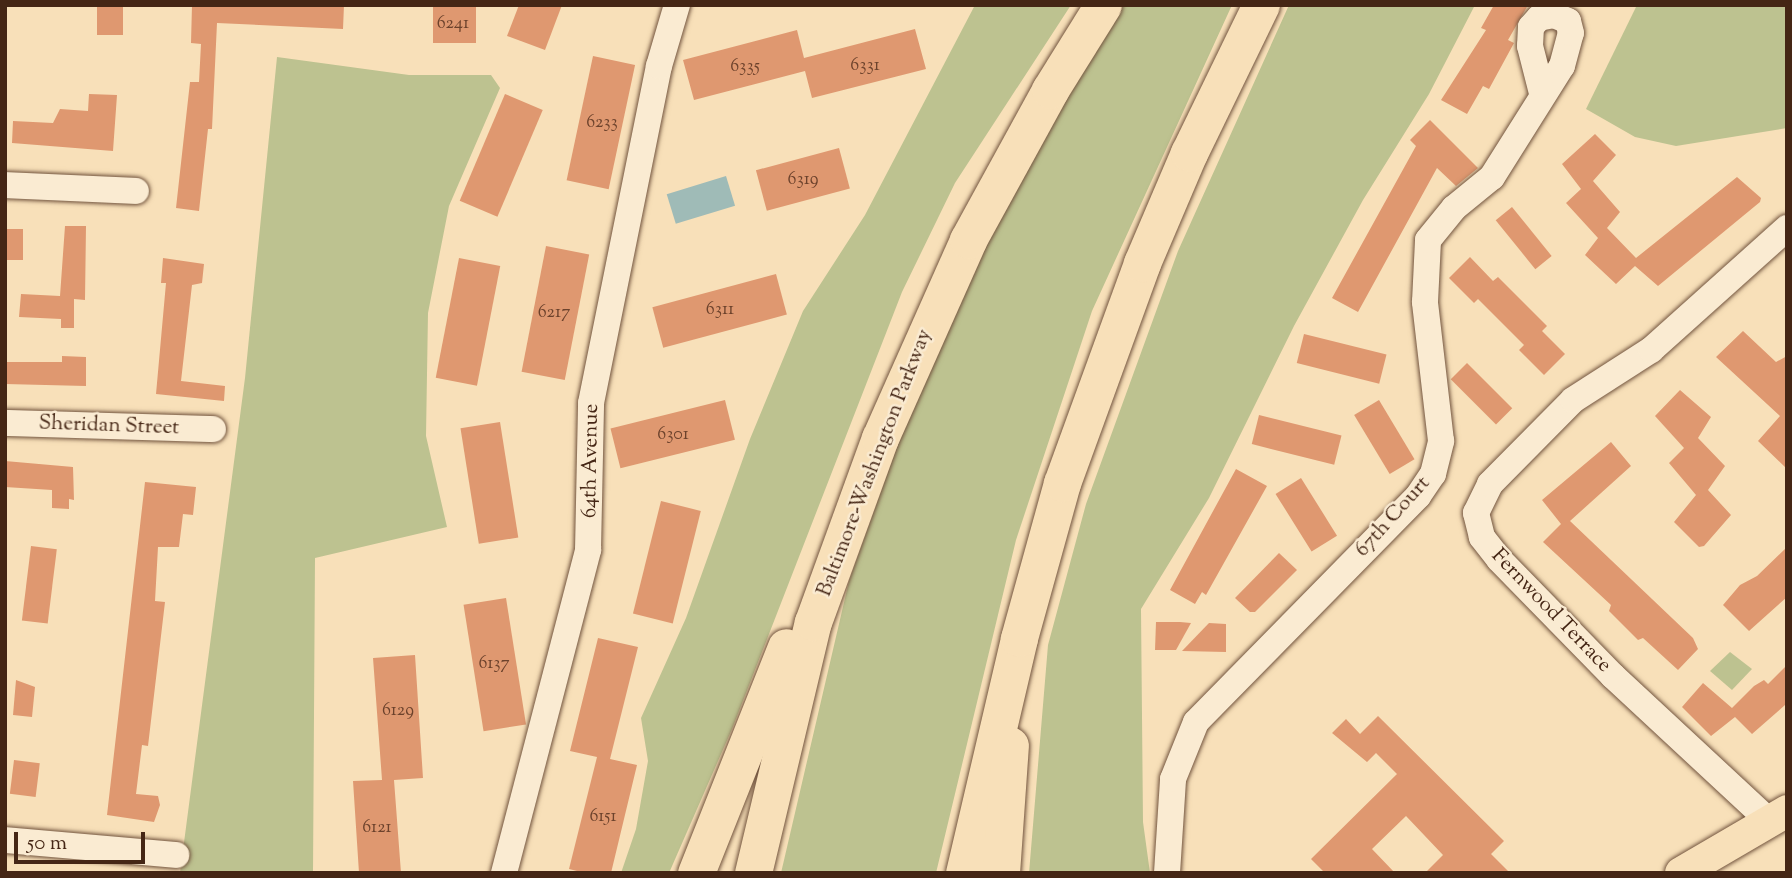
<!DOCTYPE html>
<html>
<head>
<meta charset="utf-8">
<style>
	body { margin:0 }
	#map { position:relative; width:1792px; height:878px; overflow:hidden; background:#f8e0b9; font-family:"Sorts Mill Goudy",serif }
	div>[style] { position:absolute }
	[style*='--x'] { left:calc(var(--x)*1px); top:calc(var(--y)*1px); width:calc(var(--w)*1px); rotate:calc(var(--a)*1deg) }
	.green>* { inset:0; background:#bdc290 }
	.water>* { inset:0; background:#9fbbb7; transform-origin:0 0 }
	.building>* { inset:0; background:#df9870; transform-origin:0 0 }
	.roads { filter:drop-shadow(0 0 2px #72543e) drop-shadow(0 0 2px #72543e) }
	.minor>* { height:26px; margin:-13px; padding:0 13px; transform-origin:13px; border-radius:13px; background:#faebd2 }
	.major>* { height:32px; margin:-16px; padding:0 16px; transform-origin:16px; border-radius:16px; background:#f8e0b9 }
	.highway>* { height:37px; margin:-18.5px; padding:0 18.5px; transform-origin:18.5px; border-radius:18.5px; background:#f8e0b9 }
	span { translate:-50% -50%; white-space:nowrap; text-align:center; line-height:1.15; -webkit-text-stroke:5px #faebd2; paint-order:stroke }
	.number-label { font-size:18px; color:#6c422c }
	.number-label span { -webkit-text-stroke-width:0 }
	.street-label { font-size:21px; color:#452615 }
	.frame { position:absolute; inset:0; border:7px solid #452615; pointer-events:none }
	.scale { position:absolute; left:14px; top:832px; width:131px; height:32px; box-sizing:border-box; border:4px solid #452615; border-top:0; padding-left:9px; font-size:21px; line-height:24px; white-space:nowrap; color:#452615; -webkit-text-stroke:5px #faebd2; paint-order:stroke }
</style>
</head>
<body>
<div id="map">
	<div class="green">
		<div style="clip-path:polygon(975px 5px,1071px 5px,955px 183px,902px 292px,732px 729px,669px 873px,621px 873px,636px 829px,648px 761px,641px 718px,686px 618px,750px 439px,803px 311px,865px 215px)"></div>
		<div style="clip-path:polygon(1124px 5px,1232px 5px,1092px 311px,1016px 540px,936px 873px,781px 873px,849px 581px,903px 430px,976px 260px,1048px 125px)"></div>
		<div style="clip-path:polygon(1289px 5px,1475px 5px,1429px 94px,1363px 200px,1294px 326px,1209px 498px,1141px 609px,1143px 822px,1150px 873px,1029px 873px,1048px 645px,1086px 504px,1178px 251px)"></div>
		<div style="clip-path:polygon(1637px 5px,1787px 5px,1787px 128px,1676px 146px,1635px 137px,1586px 109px)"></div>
		<div style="clip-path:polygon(277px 57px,409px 75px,491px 75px,500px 88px,449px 206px,428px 313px,426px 436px,447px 527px,315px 558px,313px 873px,180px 873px,245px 378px)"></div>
		<div style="clip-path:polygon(1730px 652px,1752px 669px,1732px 690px,1710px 671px)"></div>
	</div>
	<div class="water">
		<div style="left:726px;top:176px;width:31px;height:62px;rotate:73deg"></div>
	</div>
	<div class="building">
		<div style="left:97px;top:5px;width:26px;height:30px"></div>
		<div style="clip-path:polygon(192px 5px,344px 5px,343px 29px,217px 23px,212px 129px,208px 129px,199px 211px,176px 208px,190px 82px,199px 82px,201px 44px,191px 43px)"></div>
		<div style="left:433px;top:5px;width:43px;height:38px"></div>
		<div style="clip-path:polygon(519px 5px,562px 5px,545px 50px,507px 36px)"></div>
		<div style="clip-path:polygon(1494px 5px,1528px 5px,1508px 40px,1514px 43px,1489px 89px,1483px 86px,1467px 114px,1441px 100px,1486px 30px,1481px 28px)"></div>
		<div style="clip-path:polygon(915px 29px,926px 69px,812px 98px,805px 71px,694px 100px,683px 60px,797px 30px,804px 58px)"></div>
		<div style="left:593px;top:56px;width:43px;height:127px;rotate:12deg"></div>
		<div style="clip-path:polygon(89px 94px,117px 95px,113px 151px,12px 143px,13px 121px,53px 123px,60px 109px,88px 111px)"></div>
		<div style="left:505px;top:94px;width:41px;height:116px;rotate:23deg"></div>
		<div style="clip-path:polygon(1430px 120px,1478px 168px,1456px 186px,1437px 168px,1358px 312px,1332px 298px,1416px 146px,1410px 140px)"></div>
		<div style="clip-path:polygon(1595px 134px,1616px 155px,1593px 181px,1620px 212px,1607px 228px,1636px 258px,1737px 177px,1761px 198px,1760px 202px,1658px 286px,1635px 266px,1616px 284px,1585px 255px,1598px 238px,1566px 203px,1581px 189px,1562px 164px)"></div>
		<div style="left:839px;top:148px;width:42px;height:86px;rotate:75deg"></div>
		<div style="left:1512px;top:207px;width:63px;height:21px;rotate:51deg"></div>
		<div style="clip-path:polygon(65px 226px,86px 226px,85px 300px,74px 299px,74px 328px,61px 328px,61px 319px,19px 317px,21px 294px,60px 296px)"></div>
		<div style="left:5px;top:229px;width:18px;height:31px"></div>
		<div style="left:546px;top:246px;width:44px;height:128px;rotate:11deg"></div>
		<div style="clip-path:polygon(1470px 257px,1493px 281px,1498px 277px,1547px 326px,1542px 331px,1565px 354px,1544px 375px,1519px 350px,1524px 345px,1478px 299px,1474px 303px,1449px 278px)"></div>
		<div style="clip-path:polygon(163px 258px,204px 264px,202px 283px,192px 285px,181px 381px,225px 386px,224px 401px,156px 394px,166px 283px,161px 283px)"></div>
		<div style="left:459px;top:258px;width:42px;height:122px;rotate:11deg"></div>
		<div style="left:776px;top:274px;width:42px;height:128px;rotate:75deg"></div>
		<div style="clip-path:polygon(1743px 331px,1776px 362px,1787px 356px,1787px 469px,1758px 441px,1780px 416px,1716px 357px)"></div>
		<div style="left:1304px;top:334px;width:85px;height:30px;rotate:14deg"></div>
		<div style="clip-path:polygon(62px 356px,86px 357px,86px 386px,5px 384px,5px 362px,62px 362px)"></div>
		<div style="left:1467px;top:363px;width:64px;height:23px;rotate:45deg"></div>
		<div style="clip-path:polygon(1680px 390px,1711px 417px,1698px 438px,1725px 466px,1708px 490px,1731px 515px,1704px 546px,1699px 547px,1674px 522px,1696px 495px,1669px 463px,1684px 448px,1655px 416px)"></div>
		<div style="left:725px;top:400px;width:41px;height:118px;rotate:76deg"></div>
		<div style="left:1379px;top:400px;width:69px;height:29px;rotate:59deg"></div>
		<div style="left:1259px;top:415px;width:85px;height:30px;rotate:14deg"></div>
		<div style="left:500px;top:422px;width:117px;height:40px;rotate:81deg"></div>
		<div style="clip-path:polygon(1611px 442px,1631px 466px,1570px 521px,1693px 638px,1698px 649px,1678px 670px,1643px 638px,1638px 640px,1609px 611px,1611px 605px,1543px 542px,1561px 524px,1542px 500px)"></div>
		<div style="clip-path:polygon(5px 461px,73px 467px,74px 500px,69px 499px,69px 509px,52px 508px,52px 490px,5px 487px)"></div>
		<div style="clip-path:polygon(1236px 469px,1267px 486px,1206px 595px,1202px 592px,1195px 604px,1170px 590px)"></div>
		<div style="left:1301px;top:478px;width:68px;height:30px;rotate:58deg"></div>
		<div style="clip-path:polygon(145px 482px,196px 487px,193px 515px,183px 514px,179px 547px,158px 547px,155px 601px,165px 602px,148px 746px,142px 745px,136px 794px,158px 796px,160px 805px,154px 822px,107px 815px)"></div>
		<div style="left:661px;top:501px;width:41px;height:116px;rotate:14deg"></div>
		<div style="left:31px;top:546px;width:26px;height:75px;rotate:7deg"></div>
		<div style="clip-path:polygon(1787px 547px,1787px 597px,1749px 631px,1723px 605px,1740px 585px,1757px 576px)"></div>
		<div style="clip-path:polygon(1279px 553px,1297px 570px,1255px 612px,1250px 612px,1235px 598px)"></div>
		<div style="left:506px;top:598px;width:128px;height:43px;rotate:81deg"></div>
		<div style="clip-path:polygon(1156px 622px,1180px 622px,1191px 623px,1176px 650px,1155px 650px)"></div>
		<div style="clip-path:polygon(1209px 623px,1226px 624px,1226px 652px,1182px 651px)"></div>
		<div style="clip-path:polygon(598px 638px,638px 647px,610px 759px,637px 765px,611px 873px,585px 873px,569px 869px,597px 757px,570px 751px)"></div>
		<div style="clip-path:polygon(415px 655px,423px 778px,394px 780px,401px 873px,359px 873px,353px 781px,382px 780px,373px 658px)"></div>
		<div style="clip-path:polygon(1787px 665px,1785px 705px,1752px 734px,1735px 717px,1711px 736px,1682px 707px,1703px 683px,1732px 708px,1754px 686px,1764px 680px,1768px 684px)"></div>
		<div style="clip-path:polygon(16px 680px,35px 687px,32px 717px,13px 715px)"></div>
		<div style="clip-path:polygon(1378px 716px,1504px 841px,1491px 854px,1510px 873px,1425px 873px,1443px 855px,1406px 816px,1372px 849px,1395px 873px,1325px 873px,1311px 859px,1397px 774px,1376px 753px,1367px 762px,1332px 733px,1346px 719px,1360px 734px)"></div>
		<div style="left:14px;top:760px;width:26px;height:34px;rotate:7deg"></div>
	</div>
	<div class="roads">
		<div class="minor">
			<div style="--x:5;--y:185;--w:131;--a:2.6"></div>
			<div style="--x:5;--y:423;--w:208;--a:1.7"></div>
			<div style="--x:1768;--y:820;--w:212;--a:-137.1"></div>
			<div style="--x:1613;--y:676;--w:163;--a:-134.3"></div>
			<div style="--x:1499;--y:559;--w:28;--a:-128"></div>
			<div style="--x:1482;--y:537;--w:25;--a:-104"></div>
			<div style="--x:1476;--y:513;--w:32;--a:-64"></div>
			<div style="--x:1490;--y:484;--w:118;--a:-45.3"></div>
			<div style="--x:1573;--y:400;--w:93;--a:-32.7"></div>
			<div style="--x:1651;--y:350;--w:183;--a:-41.9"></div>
			<div style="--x:5;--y:840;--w:172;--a:5"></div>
			<div style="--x:504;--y:873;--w:334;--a:-75.4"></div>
			<div style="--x:588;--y:550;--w:147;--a:-88.8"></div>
			<div style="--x:591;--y:403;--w:344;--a:-78.6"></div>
			<div style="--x:659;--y:66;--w:64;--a:-73.6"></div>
			<div style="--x:1167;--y:873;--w:94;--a:-86.3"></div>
			<div style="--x:1173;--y:779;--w:61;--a:-68"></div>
			<div style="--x:1196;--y:722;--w:317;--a:-45.5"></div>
			<div style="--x:1418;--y:496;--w:27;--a:-56"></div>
			<div style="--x:1433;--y:474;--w:34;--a:-76"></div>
			<div style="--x:1441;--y:441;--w:140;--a:-96.6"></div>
			<div style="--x:1425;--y:302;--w:62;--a:-87.2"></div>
			<div style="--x:1428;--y:240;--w:41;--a:-50.9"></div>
			<div style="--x:1454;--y:208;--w:49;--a:-39.2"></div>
			<div style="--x:1492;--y:177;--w:131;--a:-57.8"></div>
			<div style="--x:1562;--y:66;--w:34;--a:-75"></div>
			<div style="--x:1571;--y:33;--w:12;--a:-104"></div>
			<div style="--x:1568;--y:21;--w:15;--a:-157"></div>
			<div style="--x:1554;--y:15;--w:15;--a:169"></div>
			<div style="--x:1539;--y:18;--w:12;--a:132"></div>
			<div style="--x:1531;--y:27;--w:19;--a:93"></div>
			<div style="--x:1530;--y:46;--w:49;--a:75.7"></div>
		</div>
		<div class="major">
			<div style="--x:1681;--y:873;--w:123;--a:-30.3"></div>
		</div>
		<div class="highway">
			<div style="--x:696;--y:873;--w:243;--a:-68.3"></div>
			<div style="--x:753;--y:873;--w:258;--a:-76.6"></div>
			<div style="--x:813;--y:622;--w:196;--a:-70"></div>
			<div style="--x:880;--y:438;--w:217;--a:-66"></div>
			<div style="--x:968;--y:240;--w:171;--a:-61.3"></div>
			<div style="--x:1050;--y:90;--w:100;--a:-58.1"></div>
			<div style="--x:964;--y:873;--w:241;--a:-76.8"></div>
			<div style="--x:1019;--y:638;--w:161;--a:-74.5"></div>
			<div style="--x:1062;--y:483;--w:234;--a:-70"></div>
			<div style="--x:1142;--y:263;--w:120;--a:-66.9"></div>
			<div style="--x:1189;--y:153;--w:165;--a:-64.1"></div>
			<div style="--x:1001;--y:873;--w:128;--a:-86"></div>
		</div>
	</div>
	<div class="number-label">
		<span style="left:453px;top:24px">6241</span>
		<span style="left:865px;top:66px">6331</span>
		<span style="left:745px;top:67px">6335</span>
		<span style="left:602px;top:123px">6233</span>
		<span style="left:803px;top:180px">6319</span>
		<span style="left:720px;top:310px">6311</span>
		<span style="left:554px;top:313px">6217</span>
		<span style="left:673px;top:435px">6301</span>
		<span style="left:494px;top:664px">6137</span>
		<span style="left:398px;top:711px">6129</span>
		<span style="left:603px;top:817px">6151</span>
		<span style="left:377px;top:828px">6121</span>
	</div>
	<div class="street-label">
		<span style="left:109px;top:426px;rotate:2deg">Sheridan Street</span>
		<span style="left:591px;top:461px;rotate:-89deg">64th Avenue</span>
		<span style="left:875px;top:463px;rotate:-69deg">Baltimore-Washington Parkway</span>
		<span style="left:1393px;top:517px;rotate:-48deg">67th Court</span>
		<span style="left:1551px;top:611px;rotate:46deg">Fernwood Terrace</span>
	</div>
	<div class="frame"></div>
	<div class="scale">50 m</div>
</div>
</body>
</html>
